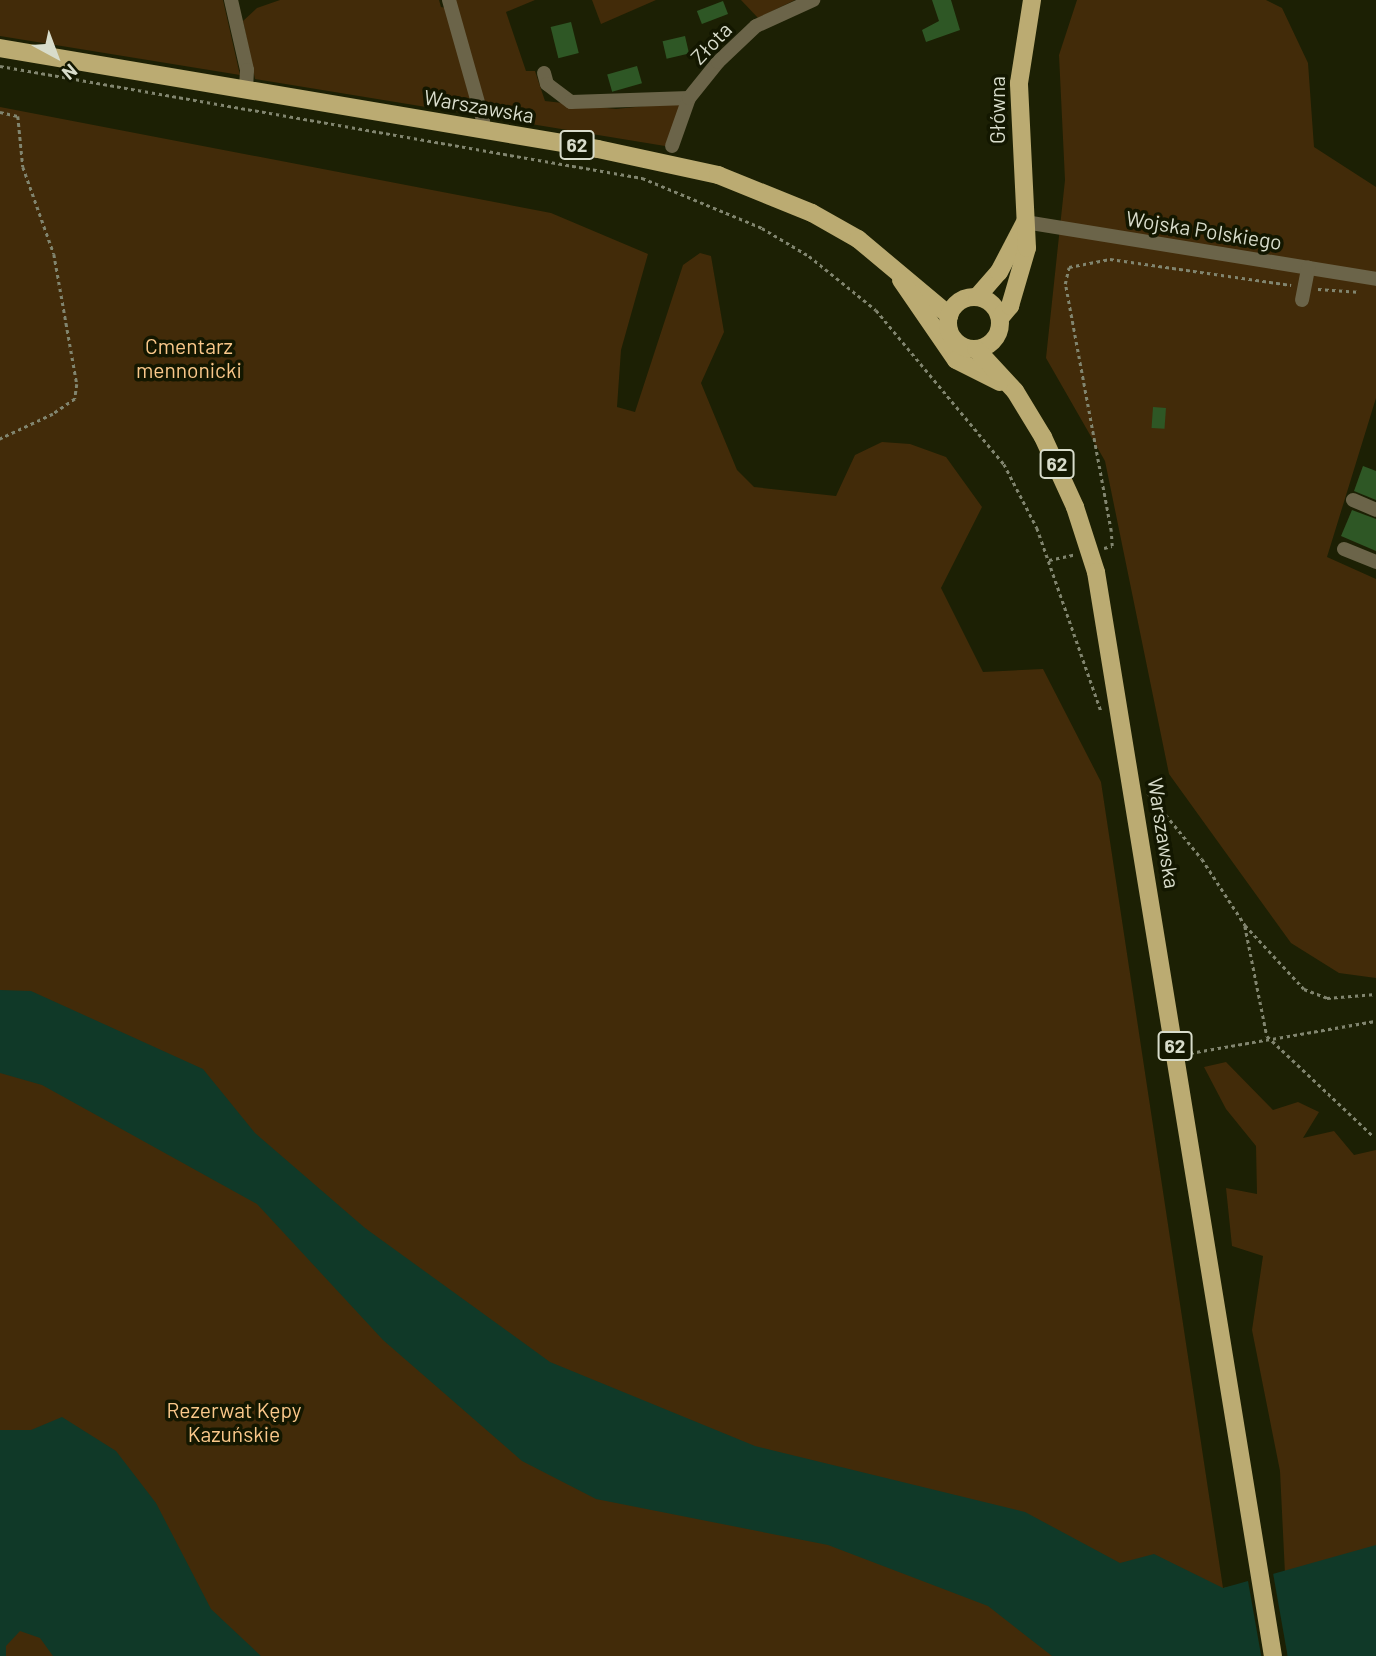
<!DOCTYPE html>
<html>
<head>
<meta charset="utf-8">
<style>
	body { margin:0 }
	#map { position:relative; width:1376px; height:1656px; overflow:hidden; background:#1c2004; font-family:Barlow,sans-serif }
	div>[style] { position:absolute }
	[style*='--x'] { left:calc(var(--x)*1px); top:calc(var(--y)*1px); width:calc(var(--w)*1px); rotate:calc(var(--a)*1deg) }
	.green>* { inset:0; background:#422b09 }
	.water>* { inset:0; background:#103928 }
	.pier>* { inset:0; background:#1c2004; transform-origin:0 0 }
	.building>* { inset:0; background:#2e5725; transform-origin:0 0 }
	.path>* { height:2.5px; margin-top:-1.25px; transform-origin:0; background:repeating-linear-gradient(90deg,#81856f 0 3.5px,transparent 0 7px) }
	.minor>* { height:14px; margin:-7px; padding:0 7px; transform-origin:7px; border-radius:7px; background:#6b6449 }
	.major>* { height:18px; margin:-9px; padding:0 9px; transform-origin:9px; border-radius:9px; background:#bbab72 }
	.major>.ring { margin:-9px; padding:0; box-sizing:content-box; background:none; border:18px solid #bbab72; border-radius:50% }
	span { translate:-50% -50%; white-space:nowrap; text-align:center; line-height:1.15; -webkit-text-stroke:7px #131700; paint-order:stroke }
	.shield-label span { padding:2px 5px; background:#131700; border:2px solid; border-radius:5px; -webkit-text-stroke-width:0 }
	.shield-label { font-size:19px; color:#d8dccb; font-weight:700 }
	.street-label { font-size:21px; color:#d8dccb }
	.park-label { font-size:21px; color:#fac88a }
	.north { position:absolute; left:21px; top:21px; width:70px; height:70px; -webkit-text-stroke:5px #131700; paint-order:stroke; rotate:139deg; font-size:19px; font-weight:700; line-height:28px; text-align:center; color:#d8dccb }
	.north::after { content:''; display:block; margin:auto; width:24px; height:32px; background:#d8dccb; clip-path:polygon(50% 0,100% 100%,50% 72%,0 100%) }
</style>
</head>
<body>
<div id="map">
	<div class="green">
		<div style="clip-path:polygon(0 0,223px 0,240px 75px,0 36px)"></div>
		<div style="clip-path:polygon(280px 0,439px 0,441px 7px,457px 10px,454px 0,535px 0,506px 12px,526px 71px,535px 71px,545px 101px,616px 109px,683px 102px,665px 146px,255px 79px,243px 21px,257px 8px)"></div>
		<div style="clip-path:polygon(592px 0,656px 0,601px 24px)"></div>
		<div style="clip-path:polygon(741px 0,795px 0,758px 18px)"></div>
		<div style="clip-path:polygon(1077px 0,1266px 0,1282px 8px,1308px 63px,1314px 147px,1376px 187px,1376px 398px,1327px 557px,1376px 579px,1376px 978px,1339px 973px,1291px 943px,1169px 774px,1105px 461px,1046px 358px,1065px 180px,1059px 55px)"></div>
		<div style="clip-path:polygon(0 107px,551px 213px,648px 254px,621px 350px,617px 407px,635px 412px,683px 265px,700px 253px,711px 256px,724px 332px,701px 383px,737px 470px,754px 487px,836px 496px,855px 455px,882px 442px,910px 444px,946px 457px,982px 507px,941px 588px,983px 672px,1043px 669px,1101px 782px,1223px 1588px,1285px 1574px,1280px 1471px,1252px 1330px,1263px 1256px,1232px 1246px,1226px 1188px,1257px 1194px,1256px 1146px,1226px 1109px,1204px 1067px,1226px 1062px,1273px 1110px,1298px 1102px,1319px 1112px,1303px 1138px,1334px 1131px,1354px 1155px,1376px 1150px,1376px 1656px,0 1656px)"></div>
	</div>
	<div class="water">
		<div style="clip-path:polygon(0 990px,31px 991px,203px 1069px,255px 1133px,365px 1228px,550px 1362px,755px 1446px,1025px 1512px,1120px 1563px,1154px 1554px,1223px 1588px,1376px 1545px,1376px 1656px,1052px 1656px,988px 1606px,828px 1545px,596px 1499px,522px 1461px,383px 1340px,257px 1204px,42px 1085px,0 1073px)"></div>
		<div style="clip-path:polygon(62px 1417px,116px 1451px,156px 1503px,211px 1609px,261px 1656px,53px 1656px,40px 1638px,20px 1631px,6px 1646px,6px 1656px,0 1656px,0 1430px,31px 1430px)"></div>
	</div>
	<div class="pier">
		<div style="left:1273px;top:1573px;width:84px;height:26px;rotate:80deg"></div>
	</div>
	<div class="building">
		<div style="clip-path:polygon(932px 0,951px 0,960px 30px,926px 42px,922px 30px,939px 21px)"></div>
		<div style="left:723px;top:1px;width:14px;height:28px;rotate:69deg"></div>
		<div style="left:571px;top:22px;width:32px;height:21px;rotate:76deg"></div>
		<div style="left:685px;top:36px;width:18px;height:23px;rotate:77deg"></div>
		<div style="left:637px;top:66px;width:18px;height:31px;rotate:74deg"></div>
		<div style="left:1153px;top:407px;width:13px;height:21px;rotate:4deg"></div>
		<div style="clip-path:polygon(1363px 466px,1376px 471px,1376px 500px,1354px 491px)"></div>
		<div style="clip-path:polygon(1352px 510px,1376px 519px,1376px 551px,1341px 536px)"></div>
	</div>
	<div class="path">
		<div style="--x:0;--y:66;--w:652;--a:9.9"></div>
		<div style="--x:642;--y:178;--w:130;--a:22.6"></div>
		<div style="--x:762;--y:228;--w:55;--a:30.8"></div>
		<div style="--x:809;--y:256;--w:86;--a:38.9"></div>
		<div style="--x:876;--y:310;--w:200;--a:50.3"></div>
		<div style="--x:1004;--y:464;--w:72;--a:62.7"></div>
		<div style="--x:1037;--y:528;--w:194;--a:70.7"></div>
		<div style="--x:0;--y:112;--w:18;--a:13"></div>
		<div style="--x:18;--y:116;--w:51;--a:84.4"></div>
		<div style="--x:23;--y:167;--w:92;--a:70.4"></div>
		<div style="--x:54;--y:254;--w:132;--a:80"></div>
		<div style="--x:77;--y:384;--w:15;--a:98"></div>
		<div style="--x:75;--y:399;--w:27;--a:146"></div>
		<div style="--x:53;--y:414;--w:59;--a:154.7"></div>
		<div style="--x:1318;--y:289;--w:39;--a:4"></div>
		<div style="--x:1104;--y:548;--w:8;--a:-14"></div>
		<div style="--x:1112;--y:546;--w:15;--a:-94"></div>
		<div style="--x:1111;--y:531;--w:251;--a:-100.5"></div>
		<div style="--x:1065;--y:284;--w:17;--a:-77"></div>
		<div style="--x:1069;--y:267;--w:42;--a:-11"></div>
		<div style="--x:1110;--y:259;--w:183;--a:8.2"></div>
		<div style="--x:1049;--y:560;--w:25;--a:-12"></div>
		<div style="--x:1148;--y:793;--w:85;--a:50.7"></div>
		<div style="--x:1202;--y:859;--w:79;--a:56.9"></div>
		<div style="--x:1245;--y:925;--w:87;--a:47.3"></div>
		<div style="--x:1304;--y:989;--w:25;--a:21"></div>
		<div style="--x:1327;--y:998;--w:49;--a:-4.7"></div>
		<div style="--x:1245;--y:926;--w:112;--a:78.7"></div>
		<div style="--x:1267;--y:1036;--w:147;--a:43.3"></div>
		<div style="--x:1190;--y:1053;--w:189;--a:-9.8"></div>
	</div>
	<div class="minor">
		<div style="--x:231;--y:0;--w:72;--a:77.1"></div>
		<div style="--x:247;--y:70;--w:20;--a:93"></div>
		<div style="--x:449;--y:0;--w:125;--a:74.2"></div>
		<div style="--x:483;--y:120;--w:9;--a:103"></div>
		<div style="--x:544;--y:73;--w:11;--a:75"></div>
		<div style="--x:547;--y:84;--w:30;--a:37"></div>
		<div style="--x:571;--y:102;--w:118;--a:-1.9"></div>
		<div style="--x:672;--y:146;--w:51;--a:-70.5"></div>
		<div style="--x:689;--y:98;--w:46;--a:-51.1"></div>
		<div style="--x:718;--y:62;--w:52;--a:-43.5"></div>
		<div style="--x:756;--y:26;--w:63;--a:-24.5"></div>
		<div style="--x:1025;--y:222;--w:356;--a:9.2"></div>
		<div style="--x:1302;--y:300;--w:33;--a:-79"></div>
		<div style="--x:1353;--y:500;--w:25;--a:23"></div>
		<div style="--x:1344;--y:549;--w:35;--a:22"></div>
	</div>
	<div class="major">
		<div style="--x:0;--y:48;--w:606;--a:9.59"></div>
		<div style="--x:598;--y:149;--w:123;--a:12.2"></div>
		<div style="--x:718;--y:175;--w:101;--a:22"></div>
		<div style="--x:812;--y:213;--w:53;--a:29.5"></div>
		<div style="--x:858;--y:239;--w:119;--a:39.9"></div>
		<div style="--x:901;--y:280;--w:97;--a:55.5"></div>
		<div style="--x:956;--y:360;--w:49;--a:26.6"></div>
		<div class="ring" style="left:948px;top:297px;width:34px;height:34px"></div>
		<div style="--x:977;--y:297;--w:33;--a:-49"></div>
		<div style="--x:999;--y:272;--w:56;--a:-62.5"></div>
		<div style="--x:1000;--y:318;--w:16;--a:-50"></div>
		<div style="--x:1010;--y:306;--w:60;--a:-73.7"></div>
		<div style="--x:1027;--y:248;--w:165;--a:-92.8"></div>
		<div style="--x:1019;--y:83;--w:84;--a:-81.1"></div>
		<div style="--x:976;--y:349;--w:57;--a:47.1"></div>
		<div style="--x:1015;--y:391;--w:54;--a:58.7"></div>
		<div style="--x:1043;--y:437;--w:77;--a:65.4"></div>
		<div style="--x:1075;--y:507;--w:68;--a:72.1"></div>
		<div style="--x:1096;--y:572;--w:1098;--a:80.73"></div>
	</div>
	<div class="shield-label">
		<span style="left:577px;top:145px">62</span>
		<span style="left:1057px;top:464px">62</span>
		<span style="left:1175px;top:1046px">62</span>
	</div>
	<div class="street-label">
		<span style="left:711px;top:43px;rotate:-46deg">Złota</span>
		<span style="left:479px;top:106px;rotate:10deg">Warszawska</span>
		<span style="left:997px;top:110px;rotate:-90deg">Główna</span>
		<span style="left:1204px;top:230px;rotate:9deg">Wojska Polskiego</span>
		<span style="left:1164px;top:833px;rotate:81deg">Warszawska</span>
	</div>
	<div class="park-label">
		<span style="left:189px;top:358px">Cmentarz<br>mennonicki</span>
		<span style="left:234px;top:1422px">Rezerwat Kępy<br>Kazuńskie</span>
	</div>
	<div class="north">N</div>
</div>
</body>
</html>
